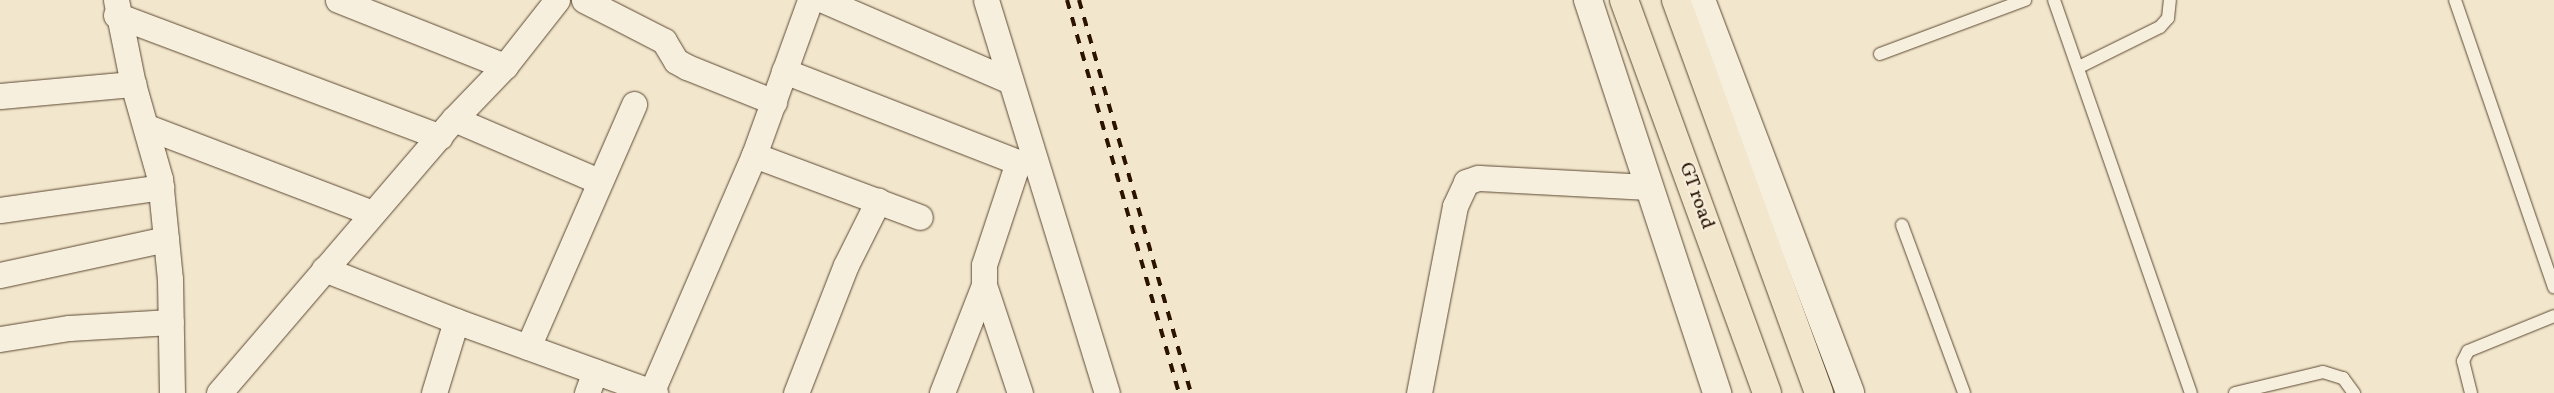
<!DOCTYPE html>
<html>
<head>
<meta charset="utf-8">
<style>
	body { margin:0 }
	#map { position:relative; width:2554px; height:393px; overflow:hidden; background:#f2e7cc; font-family:Vollkorn,serif }
	div>[style] { position:absolute }
	[style*='--x'] { left:calc(var(--x)*1px); top:calc(var(--y)*1px); width:calc(var(--w)*1px); rotate:calc(var(--a)*1deg) }
	.roads { filter:drop-shadow(0 0 1px #5d4833) drop-shadow(0 0 1px #5d4833) }
	.service>* { height:12px; margin:-6px; padding:0 6px; transform-origin:6px; border-radius:6px; background:#f7efde }
	.minor>* { height:25px; margin:-12.5px; padding:0 12.5px; transform-origin:12.5px; border-radius:12.5px; background:#f7efde }
	.secondary>* { height:28px; margin:-14px; padding:0 14px; transform-origin:14px; border-radius:14px; background:#f7efde }
	.trunk>* { height:28px; margin:-14px; padding:0 14px; transform-origin:14px; border-radius:14px; background:#f2e7cc }
	.rail>* { height:4px; margin-top:-2px; transform-origin:0; background:repeating-linear-gradient(90deg,#2b1300 0 9px,transparent 0 18px) }
	span { translate:-50% -50%; white-space:nowrap; text-align:center; line-height:1.15; -webkit-text-stroke:4px #f7efde; paint-order:stroke }
	.street-label { font-size:20px; color:#2b1300 }
</style>
</head>
<body>
<div id="map">
	<div class="roads">
		<div class="service">
			<div style="--x:2054;--y:0;--w:416;--a:70.8"></div>
			<div style="--x:2455;--y:0;--w:304;--a:71"></div>
			<div style="--x:1880;--y:54;--w:155;--a:-20.4"></div>
			<div style="--x:2079;--y:67;--w:90;--a:-26.3"></div>
			<div style="--x:2160;--y:27;--w:12;--a:-48"></div>
			<div style="--x:2168;--y:18;--w:18;--a:-84"></div>
			<div style="--x:1902;--y:225;--w:179;--a:69.7"></div>
			<div style="--x:2235;--y:393;--w:90;--a:-13.4"></div>
			<div style="--x:2323;--y:372;--w:21;--a:17"></div>
			<div style="--x:2343;--y:378;--w:19;--a:54"></div>
			<div style="--x:2471;--y:393;--w:33;--a:-104"></div>
			<div style="--x:2463;--y:361;--w:11;--a:-63"></div>
			<div style="--x:2468;--y:351;--w:93;--a:-22.1"></div>
		</div>
		<div class="minor">
			<div style="--x:116;--y:0;--w:86;--a:78.6"></div>
			<div style="--x:133;--y:84;--w:99;--a:74.1"></div>
			<div style="--x:160;--y:179;--w:100;--a:84.3"></div>
			<div style="--x:170;--y:279;--w:114;--a:89"></div>
			<div style="--x:338;--y:0;--w:180;--a:21.6"></div>
			<div style="--x:584;--y:0;--w:90;--a:27.1"></div>
			<div style="--x:664;--y:41;--w:23;--a:59"></div>
			<div style="--x:676;--y:61;--w:13;--a:29"></div>
			<div style="--x:687;--y:67;--w:94;--a:21.9"></div>
			<div style="--x:823;--y:0;--w:204;--a:23.4"></div>
			<div style="--x:986;--y:0;--w:411;--a:72.9"></div>
			<div style="--x:116;--y:15;--w:346;--a:20.6"></div>
			<div style="--x:784;--y:71;--w:251;--a:21.3"></div>
			<div style="--x:1018;--y:162;--w:108;--a:108.3"></div>
			<div style="--x:984;--y:265;--w:20;--a:90"></div>
			<div style="--x:984;--y:285;--w:116;--a:111.3"></div>
			<div style="--x:0;--y:96;--w:134;--a:-5.2"></div>
			<div style="--x:454;--y:119;--w:158;--a:23.2"></div>
			<div style="--x:147;--y:127;--w:241;--a:20.9"></div>
			<div style="--x:754;--y:155;--w:177;--a:20.5"></div>
			<div style="--x:0;--y:210;--w:163;--a:-8.1"></div>
			<div style="--x:324;--y:269;--w:142;--a:21.5"></div>
			<div style="--x:456;--y:321;--w:212;--a:19.9"></div>
			<div style="--x:0;--y:275;--w:170;--a:-12.2"></div>
			<div style="--x:984;--y:285;--w:114;--a:71.6"></div>
			<div style="--x:0;--y:339;--w:70;--a:-9.1"></div>
			<div style="--x:69;--y:328;--w:102;--a:-3.4"></div>
			<div style="--x:528;--y:347;--w:265;--a:-66.4"></div>
			<div style="--x:219;--y:393;--w:361;--a:-49.4"></div>
			<div style="--x:454;--y:119;--w:74;--a:-46.1"></div>
			<div style="--x:505;--y:66;--w:84;--a:-51.8"></div>
			<div style="--x:434;--y:393;--w:75;--a:-73"></div>
			<div style="--x:587;--y:393;--w:23;--a:-70"></div>
			<div style="--x:651;--y:393;--w:259;--a:-66.6"></div>
			<div style="--x:754;--y:155;--w:165;--a:-70.1"></div>
			<div style="--x:796;--y:393;--w:137;--a:-68.7"></div>
			<div style="--x:846;--y:265;--w:72;--a:-63.4"></div>
			<div style="--x:1419;--y:393;--w:190;--a:-79.1"></div>
			<div style="--x:1455;--y:206;--w:26;--a:-65"></div>
			<div style="--x:1466;--y:182;--w:13;--a:-18"></div>
			<div style="--x:1478;--y:178;--w:172;--a:3"></div>
		</div>
		<div class="secondary">
			<div style="--x:1588;--y:0;--w:414;--a:71.8"></div>
			<div style="--x:1701;--y:0;--w:420;--a:69.2"></div>
		</div>
		<div class="trunk">
			<div style="--x:1624;--y:0;--w:418;--a:70"></div>
			<div style="--x:1676;--y:0;--w:418;--a:70"></div>
		</div>
	</div>
	<div class="rail">
		<div style="--x:1067;--y:0;--w:409;--a:74.1"></div>
		<div style="--x:1079;--y:0;--w:409;--a:74.1"></div>
	</div>
	<div class="street-label">
		<span style="left:1696px;top:196px;rotate:70deg">GT road</span>
	</div>
</div>
</body>
</html>
